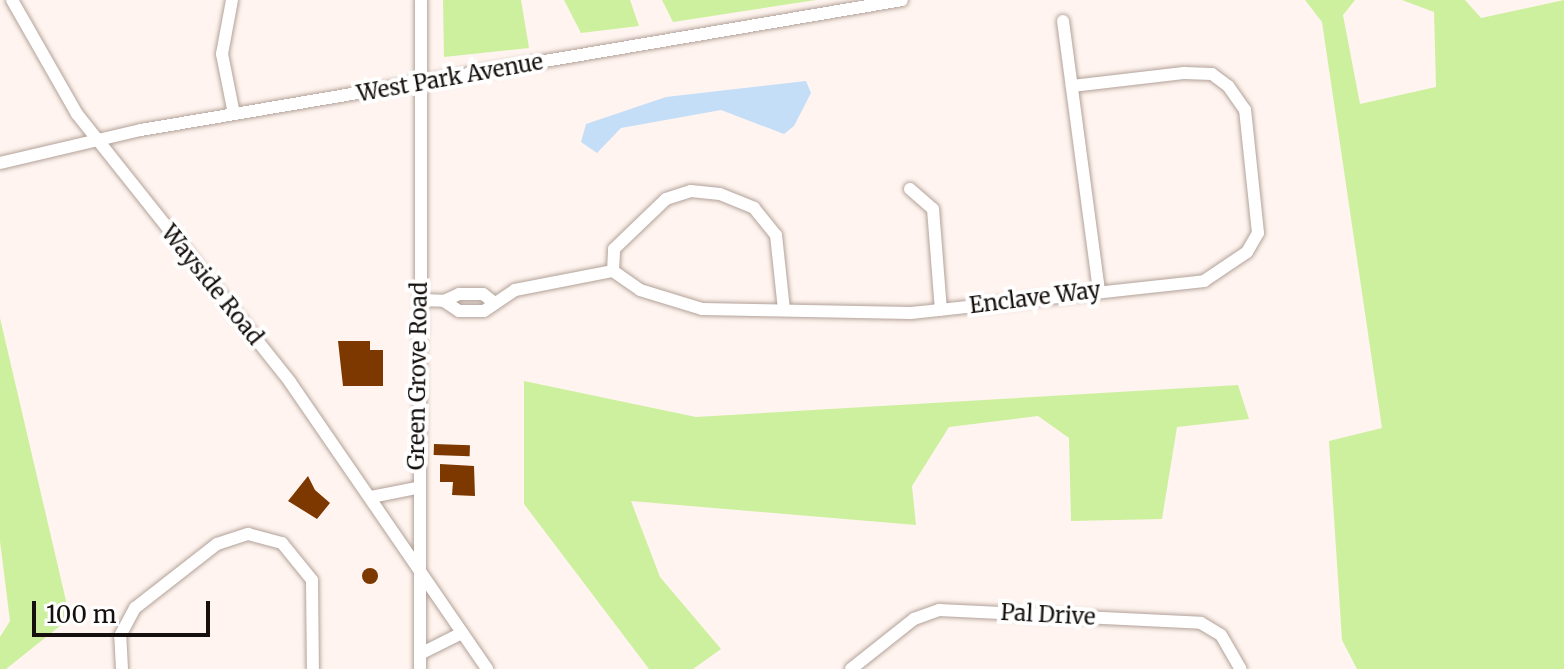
<!DOCTYPE html>
<html>
<head>
<meta charset="utf-8">
<style>
	body { margin:0 }
	#map { position:relative; width:1564px; height:669px; overflow:hidden; background:#fff4ef; font-family:Merriweather,serif }
	div>[style] { position:absolute }
	[style*='--x'] { left:calc(var(--x)*1px); top:calc(var(--y)*1px); width:calc(var(--w)*1px); rotate:calc(var(--a)*1deg) }
	.green>* { inset:0; background:#cdf09e }
	.water>* { inset:0; background:#c4def7 }
	.building>* { inset:0; background:#7d3800; transform-origin:0 0 }
	.round { border-radius:50% }
	.roads { filter:drop-shadow(0 0 2px #b2a299) drop-shadow(0 0 2px #b2a299) }
	.minor>* { height:12px; margin:-6px; padding:0 6px; transform-origin:6px; border-radius:6px; background:#fff }
	span { translate:-50% -50%; white-space:nowrap; text-align:center; line-height:1.15; -webkit-text-stroke:8px #fff; paint-order:stroke }
	.street-label { font-size:22px; color:#15100d }
	.scale { position:absolute; left:32px; top:601px; width:178px; height:36px; box-sizing:border-box; border:4px solid #15100d; border-top:0; padding-left:10px; font-size:24px; line-height:28px; white-space:nowrap; color:#15100d; -webkit-text-stroke:6px #fff; paint-order:stroke }
</style>
</head>
<body>
<div id="map">
	<div class="green">
		<div style="clip-path:polygon(443px 0,521px 0,529px 48px,444px 57px)"></div>
		<div style="clip-path:polygon(564px 0,630px 0,639px 26px,581px 33px)"></div>
		<div style="clip-path:polygon(662px 0,816px 0,673px 22px)"></div>
		<div style="clip-path:polygon(1305px 0,1355px 0,1343px 15px,1360px 104px,1436px 87px,1434px 12px,1402px 0,1465px 0,1481px 18px,1564px 0,1564px 669px,1357px 669px,1342px 640px,1329px 441px,1382px 428px,1322px 22px)"></div>
		<div style="clip-path:polygon(0 318px,70px 618px,6px 669px,0 669px,0 637px,10px 621px,0 541px)"></div>
		<div style="clip-path:polygon(524px 381px,696px 417px,1238px 385px,1249px 419px,1177px 427px,1162px 519px,1071px 521px,1069px 438px,1038px 416px,949px 427px,912px 486px,916px 525px,631px 501px,660px 577px,721px 649px,693px 669px,649px 669px,524px 504px)"></div>
	</div>
	<div class="water">
		<div style="clip-path:polygon(806px 81px,811px 93px,794px 126px,784px 134px,721px 110px,621px 128px,597px 153px,581px 142px,586px 124px,666px 97px)"></div>
	</div>
	<div class="building">
		<div style="clip-path:polygon(338px 341px,370px 341px,370px 350px,383px 350px,383px 386px,343px 386px)"></div>
		<div style="left:434px;top:444px;width:36px;height:11px;rotate:2deg"></div>
		<div style="clip-path:polygon(440px 464px,474px 466px,475px 496px,452px 495px,453px 482px,440px 482px)"></div>
		<div style="clip-path:polygon(308px 476px,315px 490px,330px 503px,317px 519px,288px 501px)"></div>
		<div class="round" style="left:362px;top:568px;width:16px;height:16px"></div>
	</div>
	<div class="roads">
		<div class="minor">
			<div style="--x:12;--y:0;--w:131;--a:60.3"></div>
			<div style="--x:77;--y:114;--w:342;--a:51.5"></div>
			<div style="--x:290;--y:382;--w:348;--a:55.5"></div>
			<div style="--x:232;--y:0;--w:55;--a:100.5"></div>
			<div style="--x:222;--y:54;--w:61;--a:78.7"></div>
			<div style="--x:1063;--y:21;--w:271;--a:82.4"></div>
			<div style="--x:0;--y:163;--w:145;--a:-13.2"></div>
			<div style="--x:141;--y:130;--w:772;--a:-9.69"></div>
			<div style="--x:910;--y:189;--w:30;--a:41"></div>
			<div style="--x:933;--y:209;--w:101;--a:85.5"></div>
			<div style="--x:613;--y:271;--w:22;--a:-87"></div>
			<div style="--x:614;--y:249;--w:72;--a:-43.9"></div>
			<div style="--x:666;--y:199;--w:26;--a:-18"></div>
			<div style="--x:691;--y:191;--w:29;--a:6"></div>
			<div style="--x:720;--y:194;--w:37;--a:22"></div>
			<div style="--x:754;--y:208;--w:35;--a:51"></div>
			<div style="--x:776;--y:235;--w:75;--a:83.9"></div>
			<div style="--x:420;--y:300;--w:24;--a:2"></div>
			<div style="--x:444;--y:301;--w:17;--a:-25"></div>
			<div style="--x:459;--y:294;--w:24;--a:0"></div>
			<div style="--x:483;--y:294;--w:11;--a:38"></div>
			<div style="--x:444;--y:301;--w:18;--a:34"></div>
			<div style="--x:459;--y:311;--w:25;--a:0"></div>
			<div style="--x:484;--y:311;--w:37;--a:-34"></div>
			<div style="--x:515;--y:290;--w:100;--a:-11"></div>
			<div style="--x:613;--y:271;--w:33;--a:35"></div>
			<div style="--x:640;--y:290;--w:65;--a:17"></div>
			<div style="--x:702;--y:309;--w:209;--a:1.1"></div>
			<div style="--x:911;--y:313;--w:295;--a:-6.2"></div>
			<div style="--x:1204;--y:281;--w:52;--a:-34"></div>
			<div style="--x:1247;--y:252;--w:22;--a:-60"></div>
			<div style="--x:1258;--y:233;--w:124;--a:-96"></div>
			<div style="--x:1245;--y:110;--w:29;--a:-125"></div>
			<div style="--x:1228;--y:86;--w:20;--a:-143"></div>
			<div style="--x:1212;--y:74;--w:28;--a:-178"></div>
			<div style="--x:1184;--y:73;--w:113;--a:173.4"></div>
			<div style="--x:371;--y:497;--w:47;--a:-11.1"></div>
			<div style="--x:420;--y:654;--w:47;--a:-26.6"></div>
			<div style="--x:122;--y:669;--w:33;--a:-93"></div>
			<div style="--x:120;--y:636;--w:32;--a:-62"></div>
			<div style="--x:135;--y:608;--w:104;--a:-38"></div>
			<div style="--x:217;--y:544;--w:33;--a:-18"></div>
			<div style="--x:248;--y:534;--w:35;--a:15"></div>
			<div style="--x:282;--y:543;--w:48;--a:51"></div>
			<div style="--x:312;--y:580;--w:89;--a:89.4"></div>
			<div style="--x:420;--y:669;--w:669;--a:-89.91"></div>
			<div style="--x:851;--y:669;--w:80;--a:-38.4"></div>
			<div style="--x:914;--y:619;--w:27;--a:-20"></div>
			<div style="--x:939;--y:610;--w:262;--a:2.8"></div>
			<div style="--x:1201;--y:623;--w:23;--a:31"></div>
			<div style="--x:1221;--y:635;--w:39;--a:60"></div>
		</div>
	</div>
	<div class="street-label">
		<span style="left:450px;top:78px;rotate:-10deg">West Park Avenue</span>
		<span style="left:212px;top:285px;rotate:51deg">Wayside Road</span>
		<span style="left:1035px;top:298px;rotate:-7deg">Enclave Way</span>
		<span style="left:418px;top:376px;rotate:-89deg">Green Grove Road</span>
		<span style="left:1048px;top:615px;rotate:3deg">Pal Drive</span>
	</div>
	<div class="scale">100 m</div>
</div>
</body>
</html>
